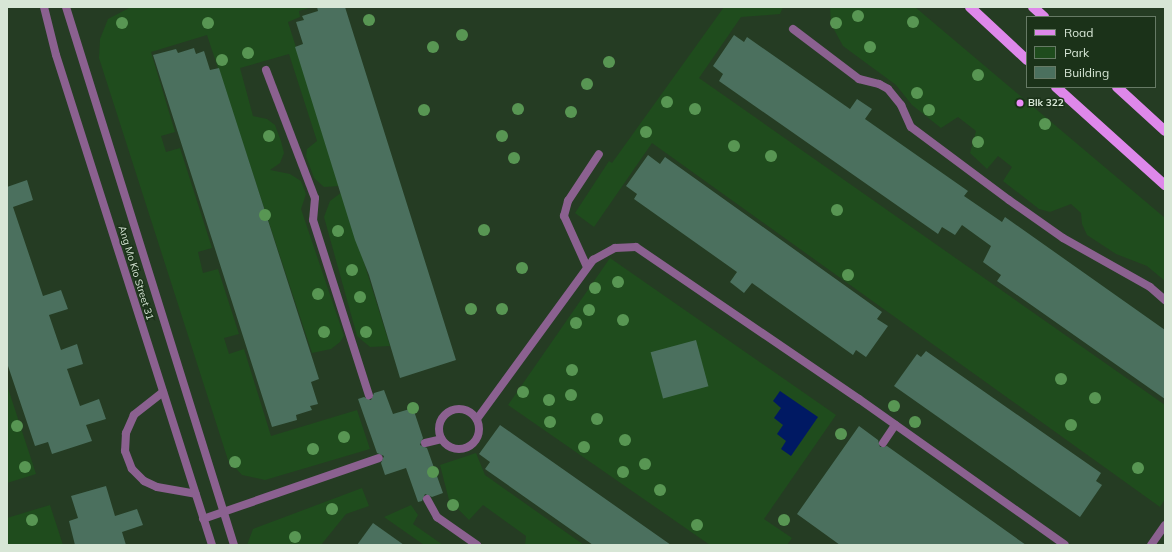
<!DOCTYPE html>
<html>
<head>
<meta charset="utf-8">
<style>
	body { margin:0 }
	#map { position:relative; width:1172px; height:552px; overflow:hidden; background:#253c23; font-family:Mulish,sans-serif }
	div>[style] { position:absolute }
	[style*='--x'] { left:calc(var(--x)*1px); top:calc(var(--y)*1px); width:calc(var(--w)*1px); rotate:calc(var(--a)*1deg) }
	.green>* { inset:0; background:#1f4c1d }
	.water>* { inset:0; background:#001963 }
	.building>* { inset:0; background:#4b705e; transform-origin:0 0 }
	.service>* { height:8px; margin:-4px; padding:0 4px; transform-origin:4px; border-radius:4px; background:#8b6190 }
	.service>.ring { margin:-4px; padding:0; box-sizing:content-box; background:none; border:8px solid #8b6190; border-radius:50% }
	.minor>* { height:8px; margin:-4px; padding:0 4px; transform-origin:4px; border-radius:4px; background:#8b6190 }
	.primary>* { height:10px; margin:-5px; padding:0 5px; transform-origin:5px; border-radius:5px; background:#de88ea }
	.trees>* { width:12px; height:12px; margin:-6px; border-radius:50%; background:#589653 }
	.dots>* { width:11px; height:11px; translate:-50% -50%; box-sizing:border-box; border:2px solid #1b3219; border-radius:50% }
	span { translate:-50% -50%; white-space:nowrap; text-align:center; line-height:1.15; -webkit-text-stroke:3px #1b3219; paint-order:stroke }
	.poi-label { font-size:10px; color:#d7e6d6; font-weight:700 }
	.left { translate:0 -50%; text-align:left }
	.street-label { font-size:10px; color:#d7e6d6 }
	.frame { position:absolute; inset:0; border:8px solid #d7e6d6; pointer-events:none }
	.legend { position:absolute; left:1026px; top:16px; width:130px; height:72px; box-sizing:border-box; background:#1b3219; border:1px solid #667a65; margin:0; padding:5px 7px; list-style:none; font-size:12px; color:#d7e6d6 }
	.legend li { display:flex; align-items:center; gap:8px; height:20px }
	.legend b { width:20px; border:1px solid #667a65 }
</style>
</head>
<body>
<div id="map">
	<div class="green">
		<div style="clip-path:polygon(131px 7px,313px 7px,299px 11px,300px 17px,288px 22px,340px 186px,324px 187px,314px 178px,306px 156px,307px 149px,317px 141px,289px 54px,240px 68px,253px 116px,267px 119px,275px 125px,281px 141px,284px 153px,280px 163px,270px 170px,290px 174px,301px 181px,306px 194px,301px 209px,344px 336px,340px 342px,331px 349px,312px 353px,207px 35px,151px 52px,175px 132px,161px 136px,166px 152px,180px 148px,212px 248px,198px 252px,203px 273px,218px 269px,239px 334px,224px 338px,229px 354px,244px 349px,271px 436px,357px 410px,370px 449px,265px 480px,242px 475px,228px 460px,99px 58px,100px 39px,108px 19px)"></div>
		<div style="clip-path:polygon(724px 7px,783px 7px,780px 14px,741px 17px,699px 78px,1165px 405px,1165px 499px,1160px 507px,652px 143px,594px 227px,575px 213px,609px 161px,612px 163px)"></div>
		<div style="clip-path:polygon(830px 7px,915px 7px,1165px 218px,1165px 281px,1147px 266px,1116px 254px,1087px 235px,1082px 224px,1081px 213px,1071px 204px,1050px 212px,1039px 209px,1003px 181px,1012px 167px,998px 156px,987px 169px,970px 153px,976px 131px,958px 117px,941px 128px,912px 105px,896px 85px,843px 46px,831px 24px)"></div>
		<div style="clip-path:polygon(342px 192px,390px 346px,370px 347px,357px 336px,324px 217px,330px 201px)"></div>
		<div style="clip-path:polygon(610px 258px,836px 415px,764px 519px,792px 538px,787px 545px,710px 545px,508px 405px)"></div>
		<div style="clip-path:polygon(7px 385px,36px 474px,7px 483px)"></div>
		<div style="clip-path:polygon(476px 453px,485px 475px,584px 545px,525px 545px,526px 536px,483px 505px,469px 520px,449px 500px,440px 465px)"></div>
		<div style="clip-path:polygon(362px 488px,369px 506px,346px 514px,321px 545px,247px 545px,253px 529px)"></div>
		<div style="clip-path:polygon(50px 505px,63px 545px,7px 545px,7px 518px)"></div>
		<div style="clip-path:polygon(411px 505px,418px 515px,413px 524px,443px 545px,424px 545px,384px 517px)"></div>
	</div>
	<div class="water">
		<div style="clip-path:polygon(780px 391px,818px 417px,791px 456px,781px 449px,786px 441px,777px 434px,783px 425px,774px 418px,781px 408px,773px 401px)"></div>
	</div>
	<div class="building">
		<div style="clip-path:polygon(317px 7px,345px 7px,456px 360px,400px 378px,369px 275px,355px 240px,295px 47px,303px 44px,296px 22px,304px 20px,302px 16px,318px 11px)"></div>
		<div style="clip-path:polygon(734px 35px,744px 42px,747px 37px,850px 109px,857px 99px,872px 109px,865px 119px,968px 191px,964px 196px,1002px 222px,1005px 217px,1165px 330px,1165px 399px,997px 281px,1001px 275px,983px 262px,991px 246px,962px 225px,955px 235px,942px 227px,938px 234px,719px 81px,723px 74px,713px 66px)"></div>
		<div style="clip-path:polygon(194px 48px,196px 54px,204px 51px,210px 70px,219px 68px,319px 379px,311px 382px,318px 404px,310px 406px,312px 410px,296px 415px,297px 420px,272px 427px,153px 55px,176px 49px,178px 53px)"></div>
		<div style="clip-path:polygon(648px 155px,660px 164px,665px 157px,882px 312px,877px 319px,888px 326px,866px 357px,856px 350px,853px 355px,752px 283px,744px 293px,730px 282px,737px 272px,634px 199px,637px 194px,626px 186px)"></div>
		<div style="clip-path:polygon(27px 180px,33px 200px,13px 207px,43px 296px,61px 290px,68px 309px,49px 315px,61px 350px,77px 344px,83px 364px,67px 369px,80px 406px,99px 399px,106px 419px,86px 425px,92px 441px,52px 454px,48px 442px,35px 446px,7px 363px,7px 187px)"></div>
		<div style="left:696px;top:340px;width:48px;height:47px;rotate:75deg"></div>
		<div style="clip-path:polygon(926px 351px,1101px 473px,1096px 481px,1102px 485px,1080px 517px,894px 386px,917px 354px,921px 357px)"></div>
		<div style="clip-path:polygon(384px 390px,393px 414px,413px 408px,423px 438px,420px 445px,427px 448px,443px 493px,432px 497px,425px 494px,422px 501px,418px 502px,406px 468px,385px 475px,381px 463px,384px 456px,377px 453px,358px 399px,364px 397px,371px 400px,374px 393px)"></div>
		<div style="clip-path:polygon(500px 425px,520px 439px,671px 545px,593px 545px,573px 531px,485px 469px,490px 462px,479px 454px)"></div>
		<div style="clip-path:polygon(859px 426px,878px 440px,880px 447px,887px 446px,1026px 545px,840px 545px,797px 514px)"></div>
		<div style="clip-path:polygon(106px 486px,115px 516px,137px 509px,143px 525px,122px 532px,126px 545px,75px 545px,69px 521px,78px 518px,71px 496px)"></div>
		<div style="clip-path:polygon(373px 523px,404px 545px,357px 545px)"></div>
	</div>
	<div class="service">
		<div style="--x:793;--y:29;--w:83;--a:37.1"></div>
		<div style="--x:859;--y:79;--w:21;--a:14"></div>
		<div style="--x:879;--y:84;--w:10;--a:29"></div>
		<div style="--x:888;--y:89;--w:21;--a:51"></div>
		<div style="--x:901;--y:105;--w:24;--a:66"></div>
		<div style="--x:911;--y:127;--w:122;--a:36.7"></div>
		<div style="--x:1009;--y:200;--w:66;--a:35.1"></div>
		<div style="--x:1063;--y:238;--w:100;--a:29.4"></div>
		<div style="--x:1150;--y:287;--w:20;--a:41"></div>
		<div style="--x:266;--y:70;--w:137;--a:69.1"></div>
		<div style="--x:315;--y:198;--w:22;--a:95"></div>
		<div style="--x:313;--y:220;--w:184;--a:72.3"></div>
		<div style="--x:587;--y:267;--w:56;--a:-114.3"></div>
		<div style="--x:564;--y:216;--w:16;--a:-75"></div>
		<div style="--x:568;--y:201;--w:56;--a:-56.6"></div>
		<div style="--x:163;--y:392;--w:37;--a:142"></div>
		<div style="--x:134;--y:415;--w:20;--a:114"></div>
		<div style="--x:126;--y:433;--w:18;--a:93"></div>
		<div style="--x:125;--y:451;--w:19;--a:69"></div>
		<div style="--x:132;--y:469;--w:17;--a:45"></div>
		<div style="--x:144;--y:481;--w:14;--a:25"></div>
		<div style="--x:157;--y:487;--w:39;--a:10"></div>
		<div class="ring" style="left:439px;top:409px;width:32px;height:32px"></div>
		<div style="--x:477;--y:419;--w:197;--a:-53.9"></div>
		<div style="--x:593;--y:260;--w:25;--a:-29"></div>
		<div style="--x:615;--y:248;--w:21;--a:-3"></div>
		<div style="--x:636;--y:247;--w:270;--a:34.3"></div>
		<div style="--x:859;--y:399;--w:252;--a:35.3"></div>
		<div style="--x:425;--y:443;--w:17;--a:-13"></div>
		<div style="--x:883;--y:443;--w:22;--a:-56"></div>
		<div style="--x:427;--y:499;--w:21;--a:61"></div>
		<div style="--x:437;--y:517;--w:49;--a:35"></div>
		<div style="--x:203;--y:519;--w:186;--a:-19.1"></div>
		<div style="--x:1151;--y:545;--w:24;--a:-55"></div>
	</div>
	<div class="minor">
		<div style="--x:44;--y:7;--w:49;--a:76"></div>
		<div style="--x:56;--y:55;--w:514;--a:72.34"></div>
		<div style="--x:66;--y:7;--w:564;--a:72.66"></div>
	</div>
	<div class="primary">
		<div style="--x:970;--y:7;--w:78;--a:42.9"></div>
		<div style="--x:1033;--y:7;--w:15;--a:42"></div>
		<div style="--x:1056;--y:87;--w:147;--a:42"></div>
		<div style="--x:1117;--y:87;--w:65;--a:42.5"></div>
	</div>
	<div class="trees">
		<div style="left:858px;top:16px"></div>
		<div style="left:369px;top:20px"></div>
		<div style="left:913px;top:22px"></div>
		<div style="left:122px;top:23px"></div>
		<div style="left:208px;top:23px"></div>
		<div style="left:836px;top:23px"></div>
		<div style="left:462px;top:35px"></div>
		<div style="left:433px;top:47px"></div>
		<div style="left:870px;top:47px"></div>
		<div style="left:248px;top:53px"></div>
		<div style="left:222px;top:60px"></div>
		<div style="left:609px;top:62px"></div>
		<div style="left:978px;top:75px"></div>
		<div style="left:587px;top:84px"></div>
		<div style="left:917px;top:93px"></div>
		<div style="left:667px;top:102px"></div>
		<div style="left:518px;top:109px"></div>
		<div style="left:695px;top:109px"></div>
		<div style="left:424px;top:110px"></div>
		<div style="left:929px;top:110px"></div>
		<div style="left:571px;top:112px"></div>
		<div style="left:1045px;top:124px"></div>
		<div style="left:646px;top:132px"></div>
		<div style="left:269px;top:136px"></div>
		<div style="left:502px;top:136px"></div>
		<div style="left:978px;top:142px"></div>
		<div style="left:734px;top:146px"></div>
		<div style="left:771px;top:156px"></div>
		<div style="left:514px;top:158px"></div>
		<div style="left:837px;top:210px"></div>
		<div style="left:265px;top:215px"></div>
		<div style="left:484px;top:230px"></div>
		<div style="left:338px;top:231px"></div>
		<div style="left:522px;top:268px"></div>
		<div style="left:352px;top:270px"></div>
		<div style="left:848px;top:275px"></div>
		<div style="left:618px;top:282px"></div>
		<div style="left:595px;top:288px"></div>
		<div style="left:318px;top:294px"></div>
		<div style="left:360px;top:297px"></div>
		<div style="left:471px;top:309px"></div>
		<div style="left:502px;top:309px"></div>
		<div style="left:589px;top:310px"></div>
		<div style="left:623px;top:320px"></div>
		<div style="left:576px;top:323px"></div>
		<div style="left:324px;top:332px"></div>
		<div style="left:366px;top:332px"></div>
		<div style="left:572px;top:370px"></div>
		<div style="left:1061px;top:379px"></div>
		<div style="left:523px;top:392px"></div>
		<div style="left:571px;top:395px"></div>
		<div style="left:1095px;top:398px"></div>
		<div style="left:549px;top:400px"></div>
		<div style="left:894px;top:406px"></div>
		<div style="left:413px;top:408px"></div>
		<div style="left:597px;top:419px"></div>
		<div style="left:550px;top:422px"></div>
		<div style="left:915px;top:422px"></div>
		<div style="left:1071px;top:425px"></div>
		<div style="left:17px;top:426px"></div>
		<div style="left:841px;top:434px"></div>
		<div style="left:344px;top:437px"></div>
		<div style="left:625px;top:440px"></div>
		<div style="left:584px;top:447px"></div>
		<div style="left:313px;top:449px"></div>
		<div style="left:235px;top:462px"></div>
		<div style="left:645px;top:464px"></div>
		<div style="left:25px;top:467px"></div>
		<div style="left:1138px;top:468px"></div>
		<div style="left:433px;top:472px"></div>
		<div style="left:623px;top:472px"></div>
		<div style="left:660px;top:490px"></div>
		<div style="left:453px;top:505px"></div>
		<div style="left:332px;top:509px"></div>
		<div style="left:32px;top:520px"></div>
		<div style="left:784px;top:520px"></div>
		<div style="left:697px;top:525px"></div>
		<div style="left:295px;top:537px"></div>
	</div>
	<div class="dots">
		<div style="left:1020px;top:103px;background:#ec8cfa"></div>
	</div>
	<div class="poi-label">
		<span class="left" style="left:1028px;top:103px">Blk 322</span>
	</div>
	<div class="street-label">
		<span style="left:136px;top:273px;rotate:73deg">Ang Mo Kio Street 31</span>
	</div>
	<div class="frame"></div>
	<ul class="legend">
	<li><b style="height:5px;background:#de88ea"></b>Road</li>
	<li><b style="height:11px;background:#1f4c1d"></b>Park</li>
	<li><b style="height:11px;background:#4b705e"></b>Building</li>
	</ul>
</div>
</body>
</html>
